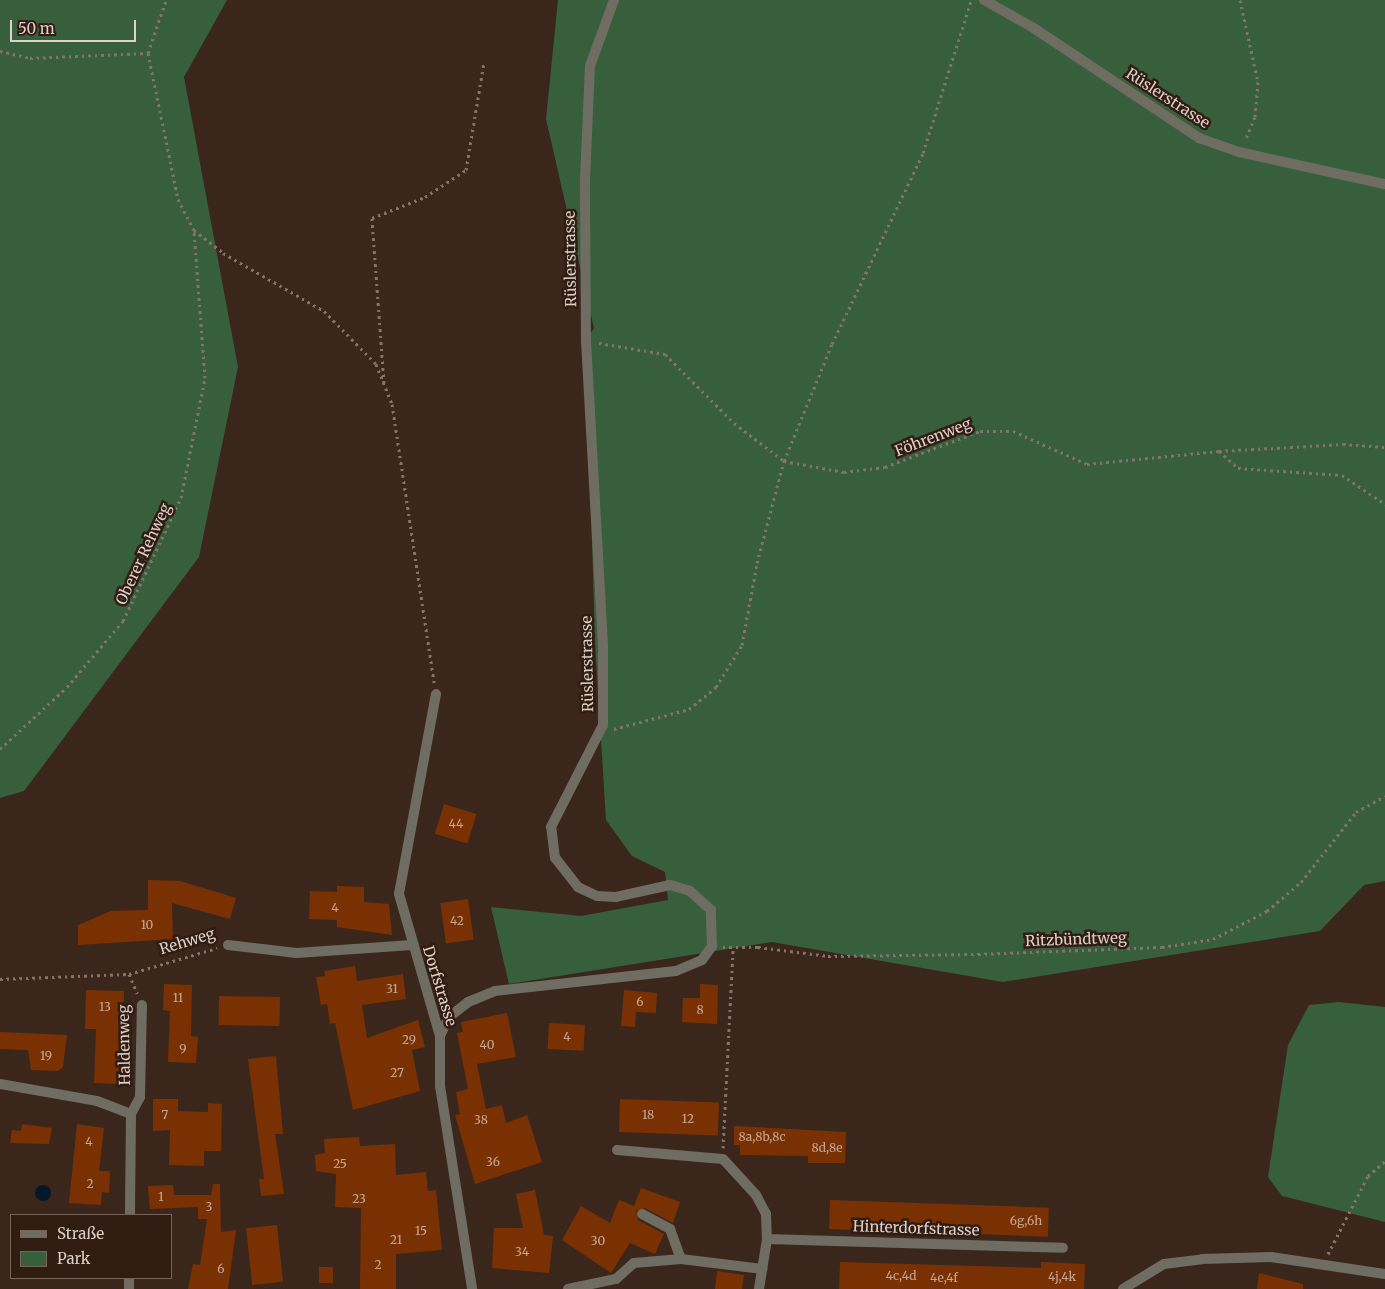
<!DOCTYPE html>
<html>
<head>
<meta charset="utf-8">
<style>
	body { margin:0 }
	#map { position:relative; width:1385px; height:1289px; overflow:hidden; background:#3b261c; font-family:Merriweather,serif }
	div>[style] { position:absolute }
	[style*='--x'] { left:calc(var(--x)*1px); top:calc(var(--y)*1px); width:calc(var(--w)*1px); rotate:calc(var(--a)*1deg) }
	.green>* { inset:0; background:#375f3c }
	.water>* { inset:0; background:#04182a }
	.round { border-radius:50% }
	.building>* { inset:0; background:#793103; transform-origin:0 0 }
	.path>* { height:3px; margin-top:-1.5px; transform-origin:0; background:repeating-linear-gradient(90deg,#85736b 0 2.5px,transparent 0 6.5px) }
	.service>* { height:10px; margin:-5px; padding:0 5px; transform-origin:5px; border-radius:5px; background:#6f6d62 }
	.minor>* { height:10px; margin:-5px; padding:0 5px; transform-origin:5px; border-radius:5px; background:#6f6d62 }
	span { translate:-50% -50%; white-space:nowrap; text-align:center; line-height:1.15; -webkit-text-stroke:5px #311c12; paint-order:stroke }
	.number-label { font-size:12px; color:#c5a898 }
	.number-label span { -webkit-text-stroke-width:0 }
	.street-label { font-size:15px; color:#ded0c9 }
	.legend { position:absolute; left:10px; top:1214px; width:162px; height:65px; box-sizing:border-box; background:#311c12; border:1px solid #76645b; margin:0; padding:6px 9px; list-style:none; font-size:15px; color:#ded0c9 }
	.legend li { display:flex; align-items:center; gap:10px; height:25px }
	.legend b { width:25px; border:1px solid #76645b }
	.scale { position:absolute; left:10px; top:20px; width:126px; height:22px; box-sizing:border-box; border:2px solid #ded0c9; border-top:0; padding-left:6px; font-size:15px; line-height:18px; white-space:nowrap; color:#ded0c9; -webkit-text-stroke:4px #311c12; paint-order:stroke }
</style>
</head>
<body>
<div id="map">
	<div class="green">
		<div style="clip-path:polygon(0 0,227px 0,184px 77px,238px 367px,199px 557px,24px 791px,0 798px)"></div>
		<div style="clip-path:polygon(558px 0,1385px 0,1385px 881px,1364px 885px,1320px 931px,1003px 982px,772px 942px,509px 984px,491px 907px,581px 916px,668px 900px,665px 872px,632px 856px,606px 820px,595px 643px,586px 341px,594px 328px,546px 119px)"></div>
		<div style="clip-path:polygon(1339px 1002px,1385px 1007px,1385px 1222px,1282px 1196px,1268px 1177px,1288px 1045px,1309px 1005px)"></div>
	</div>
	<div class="water">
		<div class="round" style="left:35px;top:1185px;width:16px;height:16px"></div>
	</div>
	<div class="building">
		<div style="left:444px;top:804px;width:34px;height:31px;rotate:17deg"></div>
		<div style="clip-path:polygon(148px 880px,180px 881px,236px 898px,230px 919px,172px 903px,173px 939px,78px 945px,78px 925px,111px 911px,148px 910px)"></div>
		<div style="clip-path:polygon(337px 886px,364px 887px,364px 902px,389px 904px,392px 935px,337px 927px,337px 920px,309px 919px,310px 891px,337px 892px)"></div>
		<div style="left:468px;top:899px;width:41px;height:28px;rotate:82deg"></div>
		<div style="clip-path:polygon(355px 966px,357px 981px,403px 974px,406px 999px,362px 1005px,367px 1038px,418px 1020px,425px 1047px,412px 1050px,420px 1091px,353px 1110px,335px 1023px,330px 1024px,327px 1004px,321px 1005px,316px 977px,325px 976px,324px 971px)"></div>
		<div style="clip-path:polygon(164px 984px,192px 985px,191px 1036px,198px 1037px,196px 1063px,168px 1062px,170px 1011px,163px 1010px)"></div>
		<div style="clip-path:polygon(700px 984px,718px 985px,717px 1024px,682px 1022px,683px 998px,700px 998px)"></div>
		<div style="clip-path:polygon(86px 990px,124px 991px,123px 1047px,126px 1047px,120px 1084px,94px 1083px,96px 1029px,85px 1029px)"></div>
		<div style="clip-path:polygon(624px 990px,657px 993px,656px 1013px,636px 1012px,635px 1027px,621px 1026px)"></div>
		<div style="left:219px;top:996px;width:61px;height:29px;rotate:1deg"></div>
		<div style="clip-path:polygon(507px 1013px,516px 1057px,477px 1064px,486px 1109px,502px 1105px,506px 1123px,527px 1115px,542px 1162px,475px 1184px,455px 1115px,460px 1114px,456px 1092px,468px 1089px,457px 1033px,463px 1032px,461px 1022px)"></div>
		<div style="left:549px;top:1023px;width:36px;height:26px;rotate:3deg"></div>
		<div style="clip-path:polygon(0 1032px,67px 1035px,63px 1067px,58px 1071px,31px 1070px,28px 1050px,0 1049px)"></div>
		<div style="clip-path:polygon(276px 1056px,283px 1134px,275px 1134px,284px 1194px,261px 1196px,259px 1179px,264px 1179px,248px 1059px)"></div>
		<div style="clip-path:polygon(153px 1099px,178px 1099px,178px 1111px,208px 1112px,208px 1103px,222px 1104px,221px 1151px,204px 1151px,204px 1166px,169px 1165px,170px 1130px,153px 1131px)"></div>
		<div style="left:620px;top:1099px;width:99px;height:33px;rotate:2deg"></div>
		<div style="clip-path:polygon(22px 1124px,52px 1128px,49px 1144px,10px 1143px,12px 1130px,21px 1131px)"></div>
		<div style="clip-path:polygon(77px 1124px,104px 1128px,99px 1171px,110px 1171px,109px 1193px,102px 1192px,101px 1205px,69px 1203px)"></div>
		<div style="clip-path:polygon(734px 1126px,846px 1132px,845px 1163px,808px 1163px,808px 1156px,740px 1155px,740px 1145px,734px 1145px)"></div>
		<div style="clip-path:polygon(359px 1137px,360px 1146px,395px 1144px,396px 1175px,426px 1172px,428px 1191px,436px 1190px,442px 1250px,396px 1254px,396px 1289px,360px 1289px,361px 1208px,335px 1207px,336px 1174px,316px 1171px,315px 1155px,325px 1153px,324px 1139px)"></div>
		<div style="clip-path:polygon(213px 1184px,220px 1184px,221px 1232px,236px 1230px,228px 1289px,188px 1289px,193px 1264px,200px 1265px,207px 1219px,198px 1219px,198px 1207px,150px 1209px,148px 1186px,173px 1185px,174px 1195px,211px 1195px)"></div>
		<div style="clip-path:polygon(641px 1188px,680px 1202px,673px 1223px,645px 1208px,636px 1211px,638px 1220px,664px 1234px,655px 1254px,630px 1243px,611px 1273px,562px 1240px,581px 1206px,610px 1223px,619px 1200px,634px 1206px)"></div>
		<div style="clip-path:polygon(535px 1190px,544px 1235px,553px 1236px,549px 1273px,492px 1268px,494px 1228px,523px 1228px,516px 1194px)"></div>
		<div style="left:830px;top:1200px;width:219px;height:29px;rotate:2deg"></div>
		<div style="left:277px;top:1225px;width:57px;height:31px;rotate:84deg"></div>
		<div style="clip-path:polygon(840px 1262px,1041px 1268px,1041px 1262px,1085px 1264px,1084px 1289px,839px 1289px)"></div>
		<div style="left:319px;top:1267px;width:14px;height:16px"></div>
		<div style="clip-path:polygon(717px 1271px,744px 1275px,742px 1289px,715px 1289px)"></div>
		<div style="clip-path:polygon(1259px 1273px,1303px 1284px,1303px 1289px,1257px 1289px)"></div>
	</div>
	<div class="path">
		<div style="--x:1240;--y:0;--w:84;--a:77.6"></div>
		<div style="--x:1258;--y:82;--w:35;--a:95"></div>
		<div style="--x:1255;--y:117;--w:25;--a:113"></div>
		<div style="--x:0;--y:51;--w:31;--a:13"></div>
		<div style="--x:30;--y:58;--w:118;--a:-2.4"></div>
		<div style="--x:148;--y:53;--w:149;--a:78.4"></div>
		<div style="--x:178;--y:199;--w:35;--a:63"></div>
		<div style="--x:194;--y:230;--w:37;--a:38"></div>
		<div style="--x:223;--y:253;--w:116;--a:29.9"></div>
		<div style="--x:324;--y:311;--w:74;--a:45.5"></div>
		<div style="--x:376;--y:364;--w:43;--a:68.2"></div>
		<div style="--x:392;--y:404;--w:282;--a:81.4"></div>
		<div style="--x:148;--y:53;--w:56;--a:-71.2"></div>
		<div style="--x:599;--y:343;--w:67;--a:9.5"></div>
		<div style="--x:665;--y:354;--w:98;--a:45"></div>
		<div style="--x:734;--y:423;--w:63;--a:37.2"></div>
		<div style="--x:784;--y:461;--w:61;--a:10.4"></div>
		<div style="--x:844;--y:472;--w:41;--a:-7"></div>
		<div style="--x:885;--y:467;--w:102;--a:-20.8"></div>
		<div style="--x:980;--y:431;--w:33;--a:0"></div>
		<div style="--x:1013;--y:431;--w:81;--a:24"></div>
		<div style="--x:1087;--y:464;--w:133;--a:-5.6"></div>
		<div style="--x:1219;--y:451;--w:124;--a:-3.2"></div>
		<div style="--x:1343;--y:444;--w:42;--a:4.1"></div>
		<div style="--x:384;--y:383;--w:165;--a:-94.2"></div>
		<div style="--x:372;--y:218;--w:57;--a:-21.6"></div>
		<div style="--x:425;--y:197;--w:49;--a:-33.4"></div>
		<div style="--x:466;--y:170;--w:109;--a:-80.5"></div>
		<div style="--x:1219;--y:451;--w:25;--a:42"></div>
		<div style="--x:1238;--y:468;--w:104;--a:3.9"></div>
		<div style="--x:1342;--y:475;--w:52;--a:34"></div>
		<div style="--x:614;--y:729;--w:78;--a:-14.9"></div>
		<div style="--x:689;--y:709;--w:35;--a:-39"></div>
		<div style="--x:716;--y:687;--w:49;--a:-58.2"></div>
		<div style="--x:742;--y:645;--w:83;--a:-79.6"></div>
		<div style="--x:757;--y:563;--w:106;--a:-75.2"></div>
		<div style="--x:784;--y:461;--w:126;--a:-67.7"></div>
		<div style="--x:832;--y:344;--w:212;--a:-64.5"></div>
		<div style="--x:923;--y:153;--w:159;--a:-72.5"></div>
		<div style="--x:0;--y:749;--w:91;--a:-42.8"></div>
		<div style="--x:67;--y:687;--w:87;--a:-49.7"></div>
		<div style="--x:123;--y:621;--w:136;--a:-64.8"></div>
		<div style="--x:181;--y:498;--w:122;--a:-78.7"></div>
		<div style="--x:205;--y:378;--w:148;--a:-94.3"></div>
		<div style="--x:723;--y:947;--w:35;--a:0"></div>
		<div style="--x:758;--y:947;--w:71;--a:7.3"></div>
		<div style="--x:828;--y:956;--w:150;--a:-0.8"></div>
		<div style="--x:978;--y:954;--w:184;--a:-2.2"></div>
		<div style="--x:1162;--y:947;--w:52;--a:-8.9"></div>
		<div style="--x:1213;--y:939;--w:61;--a:-27.4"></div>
		<div style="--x:1267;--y:911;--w:45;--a:-40.5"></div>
		<div style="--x:1301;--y:882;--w:89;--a:-51.8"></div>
		<div style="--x:1356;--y:812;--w:33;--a:-29"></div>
		<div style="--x:129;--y:974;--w:21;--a:67"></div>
		<div style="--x:0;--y:979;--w:129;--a:-2.2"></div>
		<div style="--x:129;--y:974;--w:92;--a:-16.5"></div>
		<div style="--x:723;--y:1148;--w:200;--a:-87.1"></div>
		<div style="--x:1328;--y:1254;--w:88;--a:-62.9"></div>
		<div style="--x:1368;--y:1176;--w:23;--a:-41"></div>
	</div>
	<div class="service">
		<div style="--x:642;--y:1214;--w:32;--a:28"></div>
		<div style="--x:670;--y:1229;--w:32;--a:70"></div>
		<div style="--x:767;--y:1239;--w:296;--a:1.7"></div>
		<div style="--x:568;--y:1289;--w:49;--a:-11.8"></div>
		<div style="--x:616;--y:1279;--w:24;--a:-42"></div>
		<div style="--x:634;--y:1263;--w:47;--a:-4.9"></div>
		<div style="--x:681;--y:1259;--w:82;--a:7"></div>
	</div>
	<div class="minor">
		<div style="--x:984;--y:0;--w:55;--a:29.4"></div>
		<div style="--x:1032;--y:27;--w:201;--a:33.6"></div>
		<div style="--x:1199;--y:138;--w:42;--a:19.3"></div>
		<div style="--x:1239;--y:152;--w:149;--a:12.4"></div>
		<div style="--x:436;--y:694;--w:203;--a:100.5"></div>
		<div style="--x:399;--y:894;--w:148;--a:73.9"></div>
		<div style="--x:440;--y:1036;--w:50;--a:90"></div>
		<div style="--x:440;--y:1086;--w:206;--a:81"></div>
		<div style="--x:228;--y:945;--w:69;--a:6.6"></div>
		<div style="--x:297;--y:953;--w:115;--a:-4"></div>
		<div style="--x:440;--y:1036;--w:21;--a:-65"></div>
		<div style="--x:449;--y:1017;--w:24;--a:-38"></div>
		<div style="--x:468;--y:1002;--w:29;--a:-22"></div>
		<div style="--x:495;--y:991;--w:182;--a:-6.3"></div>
		<div style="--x:676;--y:971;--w:28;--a:-23"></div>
		<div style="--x:702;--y:960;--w:17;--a:-54"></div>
		<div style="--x:712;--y:946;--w:36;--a:-92"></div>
		<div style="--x:711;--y:910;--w:28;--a:-138"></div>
		<div style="--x:690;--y:891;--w:21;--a:-163"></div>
		<div style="--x:670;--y:885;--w:55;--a:167.5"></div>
		<div style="--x:616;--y:897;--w:19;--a:-177"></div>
		<div style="--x:597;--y:896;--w:21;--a:-155"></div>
		<div style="--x:578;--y:887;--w:37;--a:-128"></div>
		<div style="--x:555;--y:858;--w:31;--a:-97"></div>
		<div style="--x:551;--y:827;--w:114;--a:-63"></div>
		<div style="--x:603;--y:725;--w:80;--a:-90"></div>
		<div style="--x:603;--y:645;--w:304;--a:-93.2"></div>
		<div style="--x:586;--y:341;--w:161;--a:-90.4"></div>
		<div style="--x:585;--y:180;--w:114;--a:-87.5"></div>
		<div style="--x:590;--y:66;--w:70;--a:-70"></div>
		<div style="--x:0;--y:1084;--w:98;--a:9.9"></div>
		<div style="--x:97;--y:1101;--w:36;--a:21"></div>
		<div style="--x:131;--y:1114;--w:101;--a:90.6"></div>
		<div style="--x:131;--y:1114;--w:19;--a:-62"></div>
		<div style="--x:140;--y:1097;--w:92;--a:-88.8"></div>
		<div style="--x:617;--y:1150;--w:106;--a:4.9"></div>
		<div style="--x:723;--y:1159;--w:49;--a:47.5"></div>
		<div style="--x:756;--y:1195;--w:21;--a:62"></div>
		<div style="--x:766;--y:1214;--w:25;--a:88"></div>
		<div style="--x:767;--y:1239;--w:51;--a:99.1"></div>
		<div style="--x:129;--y:1289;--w:11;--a:-90"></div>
		<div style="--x:1123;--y:1289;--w:48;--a:-31.4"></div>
		<div style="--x:1164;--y:1264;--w:38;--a:-7"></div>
		<div style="--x:1202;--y:1259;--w:69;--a:-1.7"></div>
		<div style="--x:1271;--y:1257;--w:115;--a:8.5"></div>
	</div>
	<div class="number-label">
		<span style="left:456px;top:824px">44</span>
		<span style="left:335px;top:908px">4</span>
		<span style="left:457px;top:921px">42</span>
		<span style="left:147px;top:925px">10</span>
		<span style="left:392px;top:989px">31</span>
		<span style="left:178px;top:998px">11</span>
		<span style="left:640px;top:1002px">6</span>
		<span style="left:105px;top:1007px">13</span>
		<span style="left:700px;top:1010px">8</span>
		<span style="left:567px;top:1037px">4</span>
		<span style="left:409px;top:1040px">29</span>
		<span style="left:487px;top:1045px">40</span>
		<span style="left:183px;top:1049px">9</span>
		<span style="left:46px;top:1056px">19</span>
		<span style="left:397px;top:1073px">27</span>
		<span style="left:165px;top:1115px">7</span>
		<span style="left:648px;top:1115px">18</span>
		<span style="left:688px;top:1119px">12</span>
		<span style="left:481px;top:1120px">38</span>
		<span style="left:762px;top:1137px">8a,8b,8c</span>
		<span style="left:89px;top:1142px">4</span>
		<span style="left:827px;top:1148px">8d,8e</span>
		<span style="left:493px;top:1162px">36</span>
		<span style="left:340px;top:1164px">25</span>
		<span style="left:90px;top:1184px">2</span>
		<span style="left:161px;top:1197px">1</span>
		<span style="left:359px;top:1199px">23</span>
		<span style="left:209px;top:1207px">3</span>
		<span style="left:1026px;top:1221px">6g,6h</span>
		<span style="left:421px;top:1231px">15</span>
		<span style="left:396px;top:1240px">21</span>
		<span style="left:598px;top:1241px">30</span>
		<span style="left:522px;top:1252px">34</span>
		<span style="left:378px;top:1265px">2</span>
		<span style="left:221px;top:1269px">6</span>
		<span style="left:901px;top:1276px">4c,4d</span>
		<span style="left:1062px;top:1277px">4j,4k</span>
		<span style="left:944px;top:1278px">4e,4f</span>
	</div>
	<div class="street-label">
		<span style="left:1168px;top:98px;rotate:33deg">Rüslerstrasse</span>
		<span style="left:570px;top:259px;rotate:-91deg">Rüslerstrasse</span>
		<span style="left:933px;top:437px;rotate:-21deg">Föhrenweg</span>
		<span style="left:143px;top:554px;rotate:-65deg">Oberer Rehweg</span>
		<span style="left:587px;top:664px;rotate:-91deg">Rüslerstrasse</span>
		<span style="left:1076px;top:939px;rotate:-2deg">Ritzbündtweg</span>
		<span style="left:187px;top:941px;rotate:-17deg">Rehweg</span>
		<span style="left:440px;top:986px;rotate:73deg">Dorfstrasse</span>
		<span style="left:124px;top:1045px;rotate:-91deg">Haldenweg</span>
		<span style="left:916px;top:1228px;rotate:2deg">Hinterdorfstrasse</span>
	</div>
	<ul class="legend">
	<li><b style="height:6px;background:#6f6d62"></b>Straße</li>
	<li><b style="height:14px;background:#375f3c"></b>Park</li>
	</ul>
	<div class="scale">50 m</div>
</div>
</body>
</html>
